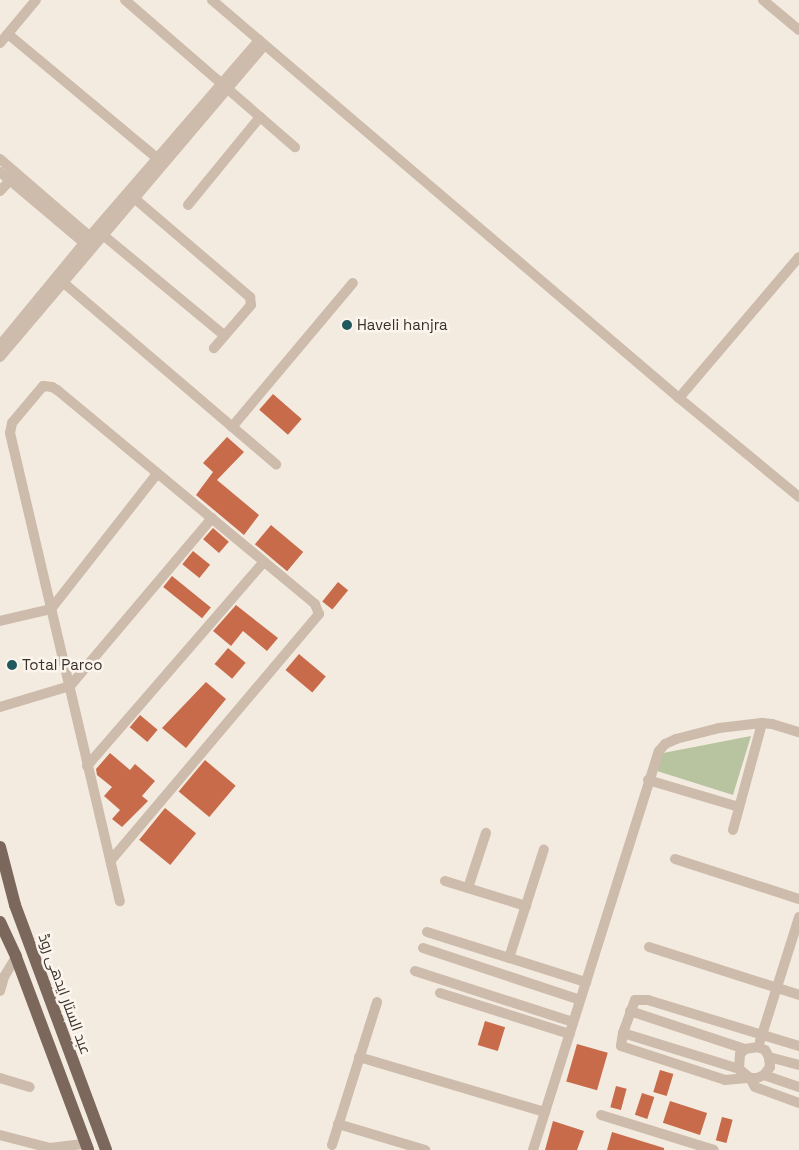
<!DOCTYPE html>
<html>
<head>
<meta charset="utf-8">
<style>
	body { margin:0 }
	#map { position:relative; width:799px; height:1150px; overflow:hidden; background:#f4ebe0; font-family:"Space Grotesk",Cairo,sans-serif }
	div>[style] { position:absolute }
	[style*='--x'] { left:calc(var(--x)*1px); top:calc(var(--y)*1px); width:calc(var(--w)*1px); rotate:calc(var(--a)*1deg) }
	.green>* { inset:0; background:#b7c49f }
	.building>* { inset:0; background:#c86b4a; transform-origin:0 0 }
	.minor>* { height:10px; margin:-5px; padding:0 5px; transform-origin:5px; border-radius:5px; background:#cdbbab }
	.major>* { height:12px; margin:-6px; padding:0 6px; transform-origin:6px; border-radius:6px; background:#7c675c }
	.dots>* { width:14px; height:14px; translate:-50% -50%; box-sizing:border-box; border:2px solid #fbf5ed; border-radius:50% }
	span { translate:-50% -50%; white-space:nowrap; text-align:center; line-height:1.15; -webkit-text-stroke:5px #fbf5ed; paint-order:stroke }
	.poi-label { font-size:15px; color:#3a302b }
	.left { translate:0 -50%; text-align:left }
	.street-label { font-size:15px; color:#3a302b }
</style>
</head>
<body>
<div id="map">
	<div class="green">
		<div style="clip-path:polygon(751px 736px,733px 795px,657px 771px,663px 753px)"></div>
	</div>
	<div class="building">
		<div style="left:273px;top:394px;width:38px;height:21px;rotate:41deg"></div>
		<div style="clip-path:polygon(227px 437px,244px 452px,217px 480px,259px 515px,244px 535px,196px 495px,213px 472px,203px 463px)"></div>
		<div style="left:271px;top:525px;width:42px;height:25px;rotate:40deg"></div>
		<div style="left:213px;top:528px;width:21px;height:15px;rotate:41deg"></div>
		<div style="left:193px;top:551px;width:22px;height:17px;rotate:39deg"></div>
		<div style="left:172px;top:576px;width:50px;height:14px;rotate:39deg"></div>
		<div style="left:338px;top:582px;width:13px;height:25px;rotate:39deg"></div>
		<div style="clip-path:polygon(236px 605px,278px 638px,267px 651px,243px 631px,231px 646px,213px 631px)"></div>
		<div style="left:228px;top:648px;width:23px;height:21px;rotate:40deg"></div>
		<div style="left:299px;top:654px;width:35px;height:21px;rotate:40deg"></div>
		<div style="clip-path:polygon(206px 682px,226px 699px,186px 748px,162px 728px)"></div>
		<div style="left:140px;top:715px;width:23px;height:16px;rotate:40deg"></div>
		<div style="clip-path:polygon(110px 753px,130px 770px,135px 764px,155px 781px,142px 796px,148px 801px,122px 827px,112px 819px,120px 810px,104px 796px,112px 787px,97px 775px,96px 769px)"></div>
		<div style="left:205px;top:760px;width:40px;height:41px;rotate:40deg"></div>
		<div style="left:165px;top:808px;width:40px;height:41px;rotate:39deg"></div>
		<div style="left:485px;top:1021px;width:21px;height:25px;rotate:17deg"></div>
		<div style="left:577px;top:1044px;width:32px;height:39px;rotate:16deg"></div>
		<div style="left:660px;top:1070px;width:14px;height:23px;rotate:17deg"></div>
		<div style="left:616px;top:1086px;width:11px;height:22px;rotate:15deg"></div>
		<div style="left:642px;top:1093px;width:13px;height:23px;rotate:18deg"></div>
		<div style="left:670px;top:1101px;width:39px;height:23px;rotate:18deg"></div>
		<div style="left:722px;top:1117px;width:11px;height:24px;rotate:15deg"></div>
		<div style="clip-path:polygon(553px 1121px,584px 1131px,577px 1150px,545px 1150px)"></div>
		<div style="clip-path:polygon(612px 1132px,664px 1148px,664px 1150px,607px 1150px)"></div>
	</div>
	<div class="minor">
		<div style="--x:125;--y:0;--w:225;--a:40.9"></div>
		<div style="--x:212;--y:0;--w:614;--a:40.44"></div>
		<div style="--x:679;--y:398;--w:156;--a:39.5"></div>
		<div style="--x:763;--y:0;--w:47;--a:39.8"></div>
		<div style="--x:8;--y:34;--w:194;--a:39.8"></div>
		<div style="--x:0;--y:43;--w:56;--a:-50.1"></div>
		<div style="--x:0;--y:159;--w:124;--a:40.8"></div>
		<div style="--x:0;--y:172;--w:115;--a:40.1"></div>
		<div style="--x:0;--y:191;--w:19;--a:-47"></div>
		<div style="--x:134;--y:198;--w:153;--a:40.5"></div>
		<div style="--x:250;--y:297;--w:8;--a:83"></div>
		<div style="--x:251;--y:305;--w:57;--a:130.7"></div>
		<div style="--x:188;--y:205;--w:114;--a:-50.7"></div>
		<div style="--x:103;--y:235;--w:157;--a:39.6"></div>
		<div style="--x:58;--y:278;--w:287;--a:40.5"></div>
		<div style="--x:0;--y:345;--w:141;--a:-50.5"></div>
		<div style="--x:90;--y:236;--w:259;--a:-49.2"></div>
		<div style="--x:0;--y:357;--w:409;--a:-49.7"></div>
		<div style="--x:679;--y:398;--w:185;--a:-49.6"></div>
		<div style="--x:232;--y:427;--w:188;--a:-50"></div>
		<div style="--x:0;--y:621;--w:52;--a:-13.2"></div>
		<div style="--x:51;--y:609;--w:172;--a:-51.9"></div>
		<div style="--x:0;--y:707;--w:73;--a:-16.7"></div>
		<div style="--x:70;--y:686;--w:220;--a:-49.8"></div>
		<div style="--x:87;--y:766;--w:269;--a:-49.1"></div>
		<div style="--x:648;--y:780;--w:95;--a:16.5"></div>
		<div style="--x:733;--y:830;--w:111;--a:-74.8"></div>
		<div style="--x:112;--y:859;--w:321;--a:-49.8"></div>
		<div style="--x:319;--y:614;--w:11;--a:-112"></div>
		<div style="--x:315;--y:604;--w:335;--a:-140.3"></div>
		<div style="--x:57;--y:390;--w:6;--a:-149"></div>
		<div style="--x:52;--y:387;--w:9;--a:-174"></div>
		<div style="--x:43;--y:386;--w:48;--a:130"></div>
		<div style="--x:12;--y:423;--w:10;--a:101"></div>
		<div style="--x:10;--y:433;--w:481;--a:76.8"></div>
		<div style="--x:675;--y:859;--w:130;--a:17.9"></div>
		<div style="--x:445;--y:881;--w:85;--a:17.2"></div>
		<div style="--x:468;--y:888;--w:58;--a:-71.9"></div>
		<div style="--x:427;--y:932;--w:167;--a:17.5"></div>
		<div style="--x:649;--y:947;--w:157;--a:17.7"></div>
		<div style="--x:423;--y:948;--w:165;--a:18.3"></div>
		<div style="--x:509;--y:958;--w:114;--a:-72.2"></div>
		<div style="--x:415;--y:971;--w:166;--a:17.9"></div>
		<div style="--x:0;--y:991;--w:15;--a:-74"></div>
		<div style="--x:4;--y:977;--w:23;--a:-59"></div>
		<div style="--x:440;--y:993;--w:136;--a:17.5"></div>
		<div style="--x:630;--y:1011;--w:121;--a:18.3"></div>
		<div style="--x:623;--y:1033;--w:121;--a:17.2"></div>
		<div style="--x:760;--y:1041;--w:130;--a:-72.5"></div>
		<div style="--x:799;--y:1046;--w:158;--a:-163.1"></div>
		<div style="--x:648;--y:1000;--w:13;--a:180"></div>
		<div style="--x:635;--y:1000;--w:35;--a:110"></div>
		<div style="--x:623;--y:1033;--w:13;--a:99"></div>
		<div style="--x:621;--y:1046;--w:109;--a:18.1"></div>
		<div style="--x:725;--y:1080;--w:25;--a:-5"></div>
		<div style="--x:750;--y:1078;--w:7;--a:0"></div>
		<div style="--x:757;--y:1078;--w:8;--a:-23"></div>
		<div style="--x:764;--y:1075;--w:10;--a:-53"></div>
		<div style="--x:770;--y:1067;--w:10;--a:-96"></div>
		<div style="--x:769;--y:1057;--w:8;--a:-120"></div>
		<div style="--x:765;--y:1050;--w:8;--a:-157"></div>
		<div style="--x:758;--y:1047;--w:13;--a:171"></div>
		<div style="--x:745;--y:1049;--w:7;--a:135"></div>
		<div style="--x:740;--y:1054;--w:15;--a:94"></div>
		<div style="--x:739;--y:1069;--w:14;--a:39"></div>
		<div style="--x:750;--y:1078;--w:10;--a:61"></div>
		<div style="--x:755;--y:1087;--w:47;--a:20"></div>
		<div style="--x:359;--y:1057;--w:194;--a:16.5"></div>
		<div style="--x:769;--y:1057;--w:31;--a:15"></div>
		<div style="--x:764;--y:1075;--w:37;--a:19"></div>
		<div style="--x:0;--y:1078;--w:31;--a:17"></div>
		<div style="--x:601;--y:1115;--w:118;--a:17.2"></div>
		<div style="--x:338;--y:1124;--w:91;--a:16.6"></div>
		<div style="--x:0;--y:1135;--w:52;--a:14.6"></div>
		<div style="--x:50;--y:1148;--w:35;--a:-7"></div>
		<div style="--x:332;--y:1145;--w:150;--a:-72.5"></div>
		<div style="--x:533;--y:1150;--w:418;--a:-72.5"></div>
		<div style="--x:659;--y:751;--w:9;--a:-49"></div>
		<div style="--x:665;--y:744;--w:12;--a:-24"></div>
		<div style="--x:676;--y:739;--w:44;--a:-14.3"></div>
		<div style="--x:719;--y:728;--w:43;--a:-6.6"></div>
		<div style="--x:762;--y:723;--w:10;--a:6"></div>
		<div style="--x:772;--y:724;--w:28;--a:17"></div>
	</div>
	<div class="major">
		<div style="--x:0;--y:847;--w:60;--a:75.5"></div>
		<div style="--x:15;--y:905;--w:261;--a:69.6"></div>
		<div style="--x:0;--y:922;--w:38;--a:65"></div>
		<div style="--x:16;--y:957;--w:206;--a:69.5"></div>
	</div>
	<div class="dots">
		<div style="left:347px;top:325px;background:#1f585d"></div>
		<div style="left:12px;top:665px;background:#1f585d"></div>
	</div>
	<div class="poi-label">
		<span class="left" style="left:357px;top:325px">Haveli hanjra</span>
		<span class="left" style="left:22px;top:665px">Total Parco</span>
	</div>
	<div class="street-label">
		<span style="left:65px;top:994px;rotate:70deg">عبد الستار ایدھی روڈ</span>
	</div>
</div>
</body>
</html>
